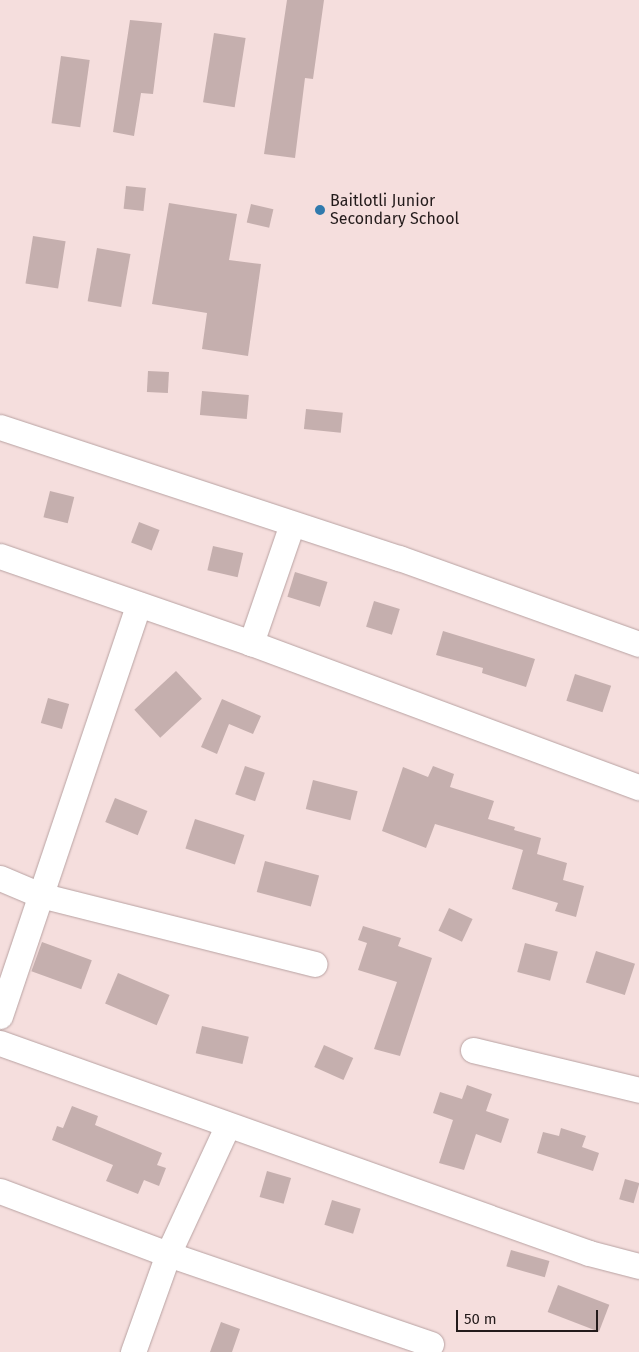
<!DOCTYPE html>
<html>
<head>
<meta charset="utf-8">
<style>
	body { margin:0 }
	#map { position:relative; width:639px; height:1352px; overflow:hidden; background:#f5dedd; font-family:"Fira Sans",sans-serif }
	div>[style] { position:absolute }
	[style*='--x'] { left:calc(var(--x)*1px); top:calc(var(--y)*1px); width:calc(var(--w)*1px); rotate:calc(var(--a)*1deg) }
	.building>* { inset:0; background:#c5afae; transform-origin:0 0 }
	.roads { filter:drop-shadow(0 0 1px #b8a2a2) drop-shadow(0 0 1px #b8a2a2) }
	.minor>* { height:25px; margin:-12.5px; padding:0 12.5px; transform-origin:12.5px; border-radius:12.5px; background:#fff }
	.dots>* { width:14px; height:14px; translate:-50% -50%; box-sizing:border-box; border:2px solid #f5dedd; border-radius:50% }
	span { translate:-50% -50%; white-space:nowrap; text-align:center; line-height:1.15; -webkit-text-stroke:4.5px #f5dedd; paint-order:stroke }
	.poi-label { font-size:16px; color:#231b1b }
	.left { translate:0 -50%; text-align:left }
	.scale { position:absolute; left:456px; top:1310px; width:142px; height:22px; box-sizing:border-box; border:2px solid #231b1b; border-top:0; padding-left:6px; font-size:15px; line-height:18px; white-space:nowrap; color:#231b1b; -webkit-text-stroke:4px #f5dedd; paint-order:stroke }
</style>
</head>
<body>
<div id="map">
	<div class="building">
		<div style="clip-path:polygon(287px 0,324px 0,313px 79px,305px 78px,295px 158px,264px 154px)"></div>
		<div style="clip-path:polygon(130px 20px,162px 23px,153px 94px,141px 93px,134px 136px,113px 132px)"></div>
		<div style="left:214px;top:33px;width:32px;height:70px;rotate:9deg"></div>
		<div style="left:61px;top:56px;width:29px;height:68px;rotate:8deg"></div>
		<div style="left:126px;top:186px;width:20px;height:23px;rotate:6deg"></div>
		<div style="clip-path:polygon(169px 203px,237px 214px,229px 260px,261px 264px,248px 356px,202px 349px,207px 313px,152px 304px)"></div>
		<div style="left:251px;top:204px;width:23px;height:19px;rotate:13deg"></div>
		<div style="left:33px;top:236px;width:33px;height:48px;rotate:9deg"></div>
		<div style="left:97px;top:248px;width:34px;height:54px;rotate:10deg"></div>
		<div style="left:148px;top:371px;width:21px;height:21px;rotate:3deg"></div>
		<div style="left:202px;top:391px;width:47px;height:24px;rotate:5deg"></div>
		<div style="left:306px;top:409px;width:37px;height:20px;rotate:6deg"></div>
		<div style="left:50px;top:491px;width:25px;height:27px;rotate:14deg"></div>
		<div style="left:139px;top:522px;width:22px;height:22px;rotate:21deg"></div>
		<div style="left:213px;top:546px;width:31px;height:25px;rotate:13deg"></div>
		<div style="left:295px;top:572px;width:34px;height:26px;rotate:17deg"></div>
		<div style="left:374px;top:601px;width:27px;height:27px;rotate:17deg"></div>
		<div style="clip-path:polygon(443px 631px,535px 659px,526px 687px,482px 673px,483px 668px,436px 655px)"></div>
		<div style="left:176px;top:671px;width:38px;height:57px;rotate:47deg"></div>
		<div style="left:575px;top:674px;width:38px;height:28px;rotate:18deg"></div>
		<div style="left:48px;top:698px;width:22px;height:26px;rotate:16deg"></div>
		<div style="clip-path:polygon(222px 699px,261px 716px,253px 734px,229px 724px,217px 754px,201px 747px)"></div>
		<div style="left:245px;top:766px;width:21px;height:30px;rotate:19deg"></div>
		<div style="clip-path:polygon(433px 766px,454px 774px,450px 787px,494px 801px,488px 819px,515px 827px,514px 830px,541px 838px,537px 854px,567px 863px,563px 880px,584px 886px,576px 917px,555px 911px,558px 903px,512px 889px,523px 850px,435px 824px,426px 848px,382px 831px,403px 767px,428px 777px)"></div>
		<div style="left:313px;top:780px;width:46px;height:30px;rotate:14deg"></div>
		<div style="left:115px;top:798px;width:35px;height:26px;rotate:22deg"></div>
		<div style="left:195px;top:819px;width:52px;height:31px;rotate:18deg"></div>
		<div style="left:265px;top:861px;width:56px;height:32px;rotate:15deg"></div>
		<div style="left:449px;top:908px;width:26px;height:25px;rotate:25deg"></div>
		<div style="clip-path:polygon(363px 926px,401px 938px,398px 946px,432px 958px,400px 1056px,374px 1049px,397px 982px,358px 970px,367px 943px,358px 940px)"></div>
		<div style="left:42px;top:942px;width:53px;height:31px;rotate:20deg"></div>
		<div style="left:525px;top:943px;width:34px;height:30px;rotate:15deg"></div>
		<div style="left:596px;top:951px;width:41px;height:33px;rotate:18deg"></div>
		<div style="left:118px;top:973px;width:56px;height:33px;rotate:23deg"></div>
		<div style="left:202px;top:1026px;width:48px;height:28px;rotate:13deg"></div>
		<div style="left:324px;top:1045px;width:32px;height:24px;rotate:24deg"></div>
		<div style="clip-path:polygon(467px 1085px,492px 1094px,486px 1111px,509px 1119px,501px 1143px,476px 1134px,464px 1170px,439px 1163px,453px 1120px,433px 1113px,440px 1092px,462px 1099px)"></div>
		<div style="clip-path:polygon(72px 1106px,98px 1116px,95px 1125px,162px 1153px,157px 1165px,166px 1168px,159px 1186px,144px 1180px,138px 1194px,106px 1181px,113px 1165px,52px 1140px,57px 1126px,63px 1128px)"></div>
		<div style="clip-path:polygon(561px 1128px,586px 1136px,582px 1147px,599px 1153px,593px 1171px,537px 1153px,543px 1132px,559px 1136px)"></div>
		<div style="left:267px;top:1171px;width:25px;height:27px;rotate:16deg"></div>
		<div style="left:625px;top:1179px;width:15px;height:21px;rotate:16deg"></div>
		<div style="left:332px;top:1200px;width:30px;height:26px;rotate:17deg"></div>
		<div style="left:511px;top:1250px;width:40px;height:17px;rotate:16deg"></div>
		<div style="left:558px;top:1285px;width:55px;height:29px;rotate:21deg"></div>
		<div style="clip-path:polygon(221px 1322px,240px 1329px,232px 1352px,210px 1352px)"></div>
	</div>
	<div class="roads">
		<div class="minor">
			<div style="--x:0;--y:427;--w:420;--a:18.2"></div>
			<div style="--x:399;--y:558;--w:255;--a:19.7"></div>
			<div style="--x:292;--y:524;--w:126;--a:109"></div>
			<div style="--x:251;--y:643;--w:414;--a:20.4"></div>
			<div style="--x:0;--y:556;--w:266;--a:19.1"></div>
			<div style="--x:0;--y:878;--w:43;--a:23"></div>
			<div style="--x:40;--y:895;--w:283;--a:14.1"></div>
			<div style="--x:0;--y:1016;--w:434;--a:-71.4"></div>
			<div style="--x:0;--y:1043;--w:625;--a:19.62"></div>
			<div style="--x:589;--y:1253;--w:52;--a:14.6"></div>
			<div style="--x:473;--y:1050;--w:171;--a:13.5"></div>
			<div style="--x:0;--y:1191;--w:179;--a:20.6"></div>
			<div style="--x:168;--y:1254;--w:278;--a:18.9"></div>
			<div style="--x:133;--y:1352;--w:104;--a:-70.3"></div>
			<div style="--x:168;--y:1254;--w:142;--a:-65.1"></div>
		</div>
	</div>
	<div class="dots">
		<div style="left:320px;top:210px;background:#307aad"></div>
	</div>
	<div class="poi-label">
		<span class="left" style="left:330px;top:210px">Baitlotli Junior<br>Secondary School</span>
	</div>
	<div class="scale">50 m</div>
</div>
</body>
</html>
